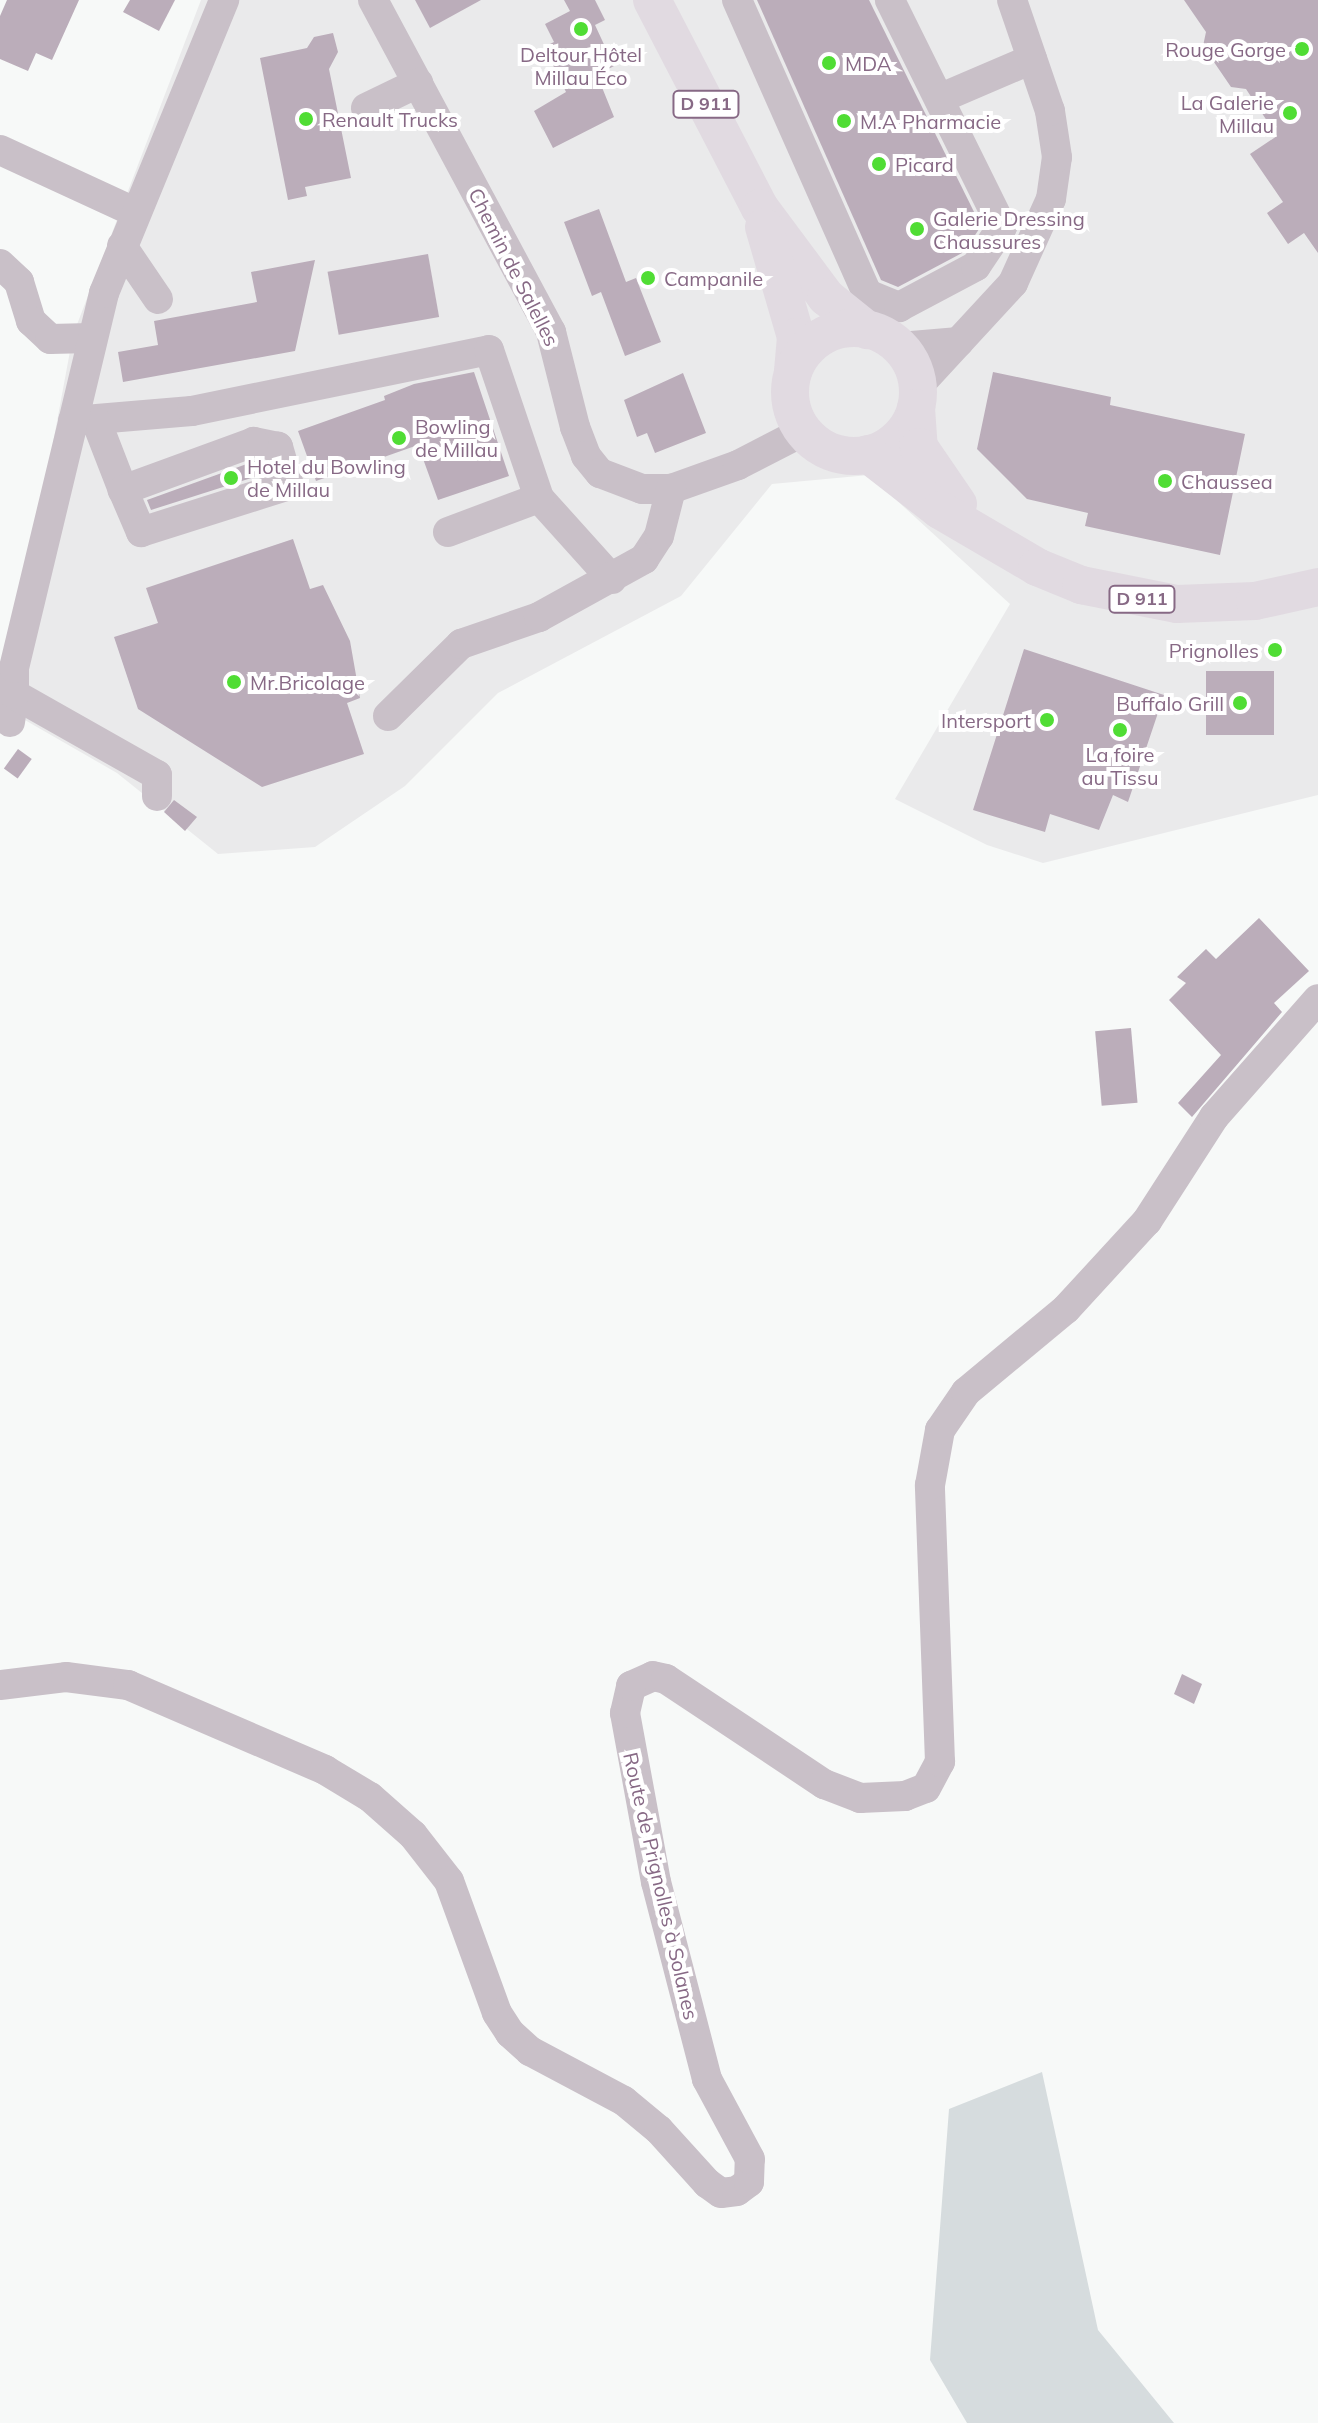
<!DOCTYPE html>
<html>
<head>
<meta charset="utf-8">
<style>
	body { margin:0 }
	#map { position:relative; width:1318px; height:2423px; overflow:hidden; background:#f7f9f8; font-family:Mulish,sans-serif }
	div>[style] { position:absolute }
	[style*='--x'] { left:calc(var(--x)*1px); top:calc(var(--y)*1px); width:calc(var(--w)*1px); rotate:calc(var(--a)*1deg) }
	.built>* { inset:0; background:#eaeaeb }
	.green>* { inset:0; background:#d6dcde }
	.building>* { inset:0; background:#bbadba; transform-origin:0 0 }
	.minor>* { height:30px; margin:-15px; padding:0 15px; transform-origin:15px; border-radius:15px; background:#c9c0c8 }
	.major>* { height:38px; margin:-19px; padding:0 19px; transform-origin:19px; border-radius:19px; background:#e1dae1 }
	.major>.ring { margin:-19px; padding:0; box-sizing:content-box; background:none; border:38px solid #e1dae1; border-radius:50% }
	.dots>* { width:22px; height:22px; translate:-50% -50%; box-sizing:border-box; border:4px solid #fff; border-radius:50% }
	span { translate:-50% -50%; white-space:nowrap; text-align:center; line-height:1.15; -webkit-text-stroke:8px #fff; paint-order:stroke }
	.shield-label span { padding:2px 6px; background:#fff; border:2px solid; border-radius:6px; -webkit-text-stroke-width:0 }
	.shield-label { font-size:18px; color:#876985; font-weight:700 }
	.poi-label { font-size:20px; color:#876985 }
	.right { translate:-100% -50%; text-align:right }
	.left { translate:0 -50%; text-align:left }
	.street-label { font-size:20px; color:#876985 }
</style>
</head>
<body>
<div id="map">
	<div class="built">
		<div style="clip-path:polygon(201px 0,1318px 0,1318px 795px,1043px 863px,987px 845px,895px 799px,1010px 604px,869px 475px,772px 484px,681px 596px,498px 693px,405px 786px,315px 847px,218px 854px,117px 773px,4px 708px,73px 335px)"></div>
	</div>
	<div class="green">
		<div style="clip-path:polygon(1042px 2072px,1098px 2330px,1174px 2423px,967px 2423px,930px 2360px,949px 2109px)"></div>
	</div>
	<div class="building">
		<div style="clip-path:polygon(7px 0,79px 0,52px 60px,36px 53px,28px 71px,0 59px,0 16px)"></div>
		<div style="clip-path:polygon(130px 0,175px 0,159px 31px,123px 12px)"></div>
		<div style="clip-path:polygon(415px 0,481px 0,430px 28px)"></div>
		<div style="clip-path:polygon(564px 0,595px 0,605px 20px,595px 25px,614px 66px,597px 75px,614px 117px,553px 148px,534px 111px,566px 92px,550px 59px,556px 56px,550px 44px,554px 42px,545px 24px,570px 11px)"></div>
		<div style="clip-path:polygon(757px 0,869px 0,981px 226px,964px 252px,898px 287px,881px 280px)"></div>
		<div style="clip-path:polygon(1184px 0,1318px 0,1318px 253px,1304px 233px,1288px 244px,1267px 213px,1283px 202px,1250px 154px,1277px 136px,1246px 89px,1231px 87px,1203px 46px,1206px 32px)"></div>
		<div style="clip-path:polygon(333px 33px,338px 52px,329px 69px,351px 178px,305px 187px,307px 196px,288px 200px,260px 58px,307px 48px,314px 37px)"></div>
		<div style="clip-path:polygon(599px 209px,626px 282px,636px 278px,661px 342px,625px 356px,601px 292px,592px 296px,564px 222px)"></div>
		<div style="left:428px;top:254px;width:64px;height:102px;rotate:80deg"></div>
		<div style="clip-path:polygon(315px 260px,295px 351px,123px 382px,118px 352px,158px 345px,154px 321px,257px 302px,251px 272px)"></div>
		<div style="clip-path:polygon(474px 372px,509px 476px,438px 500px,418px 445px,316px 481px,298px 431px,385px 400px,384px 396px,414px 384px)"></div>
		<div style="clip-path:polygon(993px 372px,1111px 397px,1110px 405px,1245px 434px,1220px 555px,1085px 526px,1088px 513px,1027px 499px,977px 449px)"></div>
		<div style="clip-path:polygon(683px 373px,706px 433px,655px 453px,647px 433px,637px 437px,624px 400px)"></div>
		<div style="clip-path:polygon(255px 461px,264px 462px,267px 473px,151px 510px,147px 500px)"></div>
		<div style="clip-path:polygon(293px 539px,310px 589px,323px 585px,350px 641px,360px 698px,347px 703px,364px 754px,262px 787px,138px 709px,114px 637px,158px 623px,146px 588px)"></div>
		<div style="clip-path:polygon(1024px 649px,1164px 695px,1128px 802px,1113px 795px,1099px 830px,1050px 814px,1045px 832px,973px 810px)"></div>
		<div style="left:1206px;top:671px;width:68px;height:64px"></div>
		<div style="left:18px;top:749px;width:17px;height:24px;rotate:36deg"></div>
		<div style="clip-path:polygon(174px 800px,197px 817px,185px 831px,164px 812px)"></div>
		<div style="clip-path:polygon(1259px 918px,1309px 971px,1274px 1003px,1282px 1012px,1192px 1117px,1178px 1103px,1221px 1055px,1169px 1000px,1186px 983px,1177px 977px,1206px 949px,1216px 959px)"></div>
		<div style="left:1131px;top:1028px;width:75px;height:36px;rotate:85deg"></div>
		<div style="clip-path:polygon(1182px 1674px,1202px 1684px,1194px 1704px,1174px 1694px)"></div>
	</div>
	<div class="minor">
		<div style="--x:373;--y:0;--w:377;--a:61.8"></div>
		<div style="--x:551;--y:332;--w:98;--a:75.8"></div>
		<div style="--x:575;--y:427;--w:31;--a:69"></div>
		<div style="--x:586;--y:456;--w:22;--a:51"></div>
		<div style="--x:600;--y:473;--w:45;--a:20.9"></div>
		<div style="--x:642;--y:489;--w:29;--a:0"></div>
		<div style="--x:671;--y:489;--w:71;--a:-19.7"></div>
		<div style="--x:738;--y:465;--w:74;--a:-27.3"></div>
		<div style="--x:737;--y:0;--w:321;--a:66.1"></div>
		<div style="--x:867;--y:294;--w:35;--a:22"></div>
		<div style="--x:899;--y:307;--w:87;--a:-28"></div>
		<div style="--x:976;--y:266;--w:47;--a:-56.3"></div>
		<div style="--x:1002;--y:227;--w:253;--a:-116.3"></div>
		<div style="--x:941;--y:98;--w:99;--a:-23.2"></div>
		<div style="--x:366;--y:108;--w:58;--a:-25.7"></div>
		<div style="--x:0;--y:150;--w:149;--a:24.7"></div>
		<div style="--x:122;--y:246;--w:64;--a:55.8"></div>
		<div style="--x:0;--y:264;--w:26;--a:43"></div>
		<div style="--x:19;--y:282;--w:41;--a:72.9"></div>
		<div style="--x:31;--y:321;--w:26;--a:43"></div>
		<div style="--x:50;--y:339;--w:41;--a:-1.4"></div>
		<div style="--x:900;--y:347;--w:59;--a:-4.8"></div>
		<div style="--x:918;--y:386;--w:140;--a:-47.3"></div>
		<div style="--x:1013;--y:283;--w:92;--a:-65.7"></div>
		<div style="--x:1051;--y:199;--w:42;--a:-81.9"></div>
		<div style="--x:1057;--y:157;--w:47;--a:-98.7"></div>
		<div style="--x:1050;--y:111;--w:117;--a:-108.9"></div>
		<div style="--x:73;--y:421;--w:119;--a:-4.8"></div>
		<div style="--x:192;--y:411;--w:303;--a:-11.6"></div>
		<div style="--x:489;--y:350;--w:156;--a:71.3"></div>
		<div style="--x:539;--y:498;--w:109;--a:48"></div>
		<div style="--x:97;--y:423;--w:72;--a:68.8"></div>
		<div style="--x:123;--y:490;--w:46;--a:66.8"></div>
		<div style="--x:141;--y:532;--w:155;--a:-17.6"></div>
		<div style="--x:289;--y:485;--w:40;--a:-106"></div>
		<div style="--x:278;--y:447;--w:25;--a:-168"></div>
		<div style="--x:254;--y:442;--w:140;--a:159.9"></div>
		<div style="--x:448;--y:532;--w:97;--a:-20.5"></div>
		<div style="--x:388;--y:716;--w:103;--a:-44.6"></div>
		<div style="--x:461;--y:644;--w:83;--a:-19.1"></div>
		<div style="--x:539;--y:617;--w:120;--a:-28.9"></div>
		<div style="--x:644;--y:559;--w:27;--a:-57"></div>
		<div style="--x:659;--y:536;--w:49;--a:-75.7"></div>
		<div style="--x:10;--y:722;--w:28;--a:-82"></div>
		<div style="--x:157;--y:796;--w:21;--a:-90"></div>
		<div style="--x:157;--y:775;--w:164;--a:-150.5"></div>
		<div style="--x:14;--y:694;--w:26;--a:-90"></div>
		<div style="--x:14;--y:668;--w:386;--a:-76.5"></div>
		<div style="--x:104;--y:293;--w:317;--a:-67.7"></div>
		<div style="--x:0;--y:1685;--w:66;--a:-6.9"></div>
		<div style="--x:66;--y:1677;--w:63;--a:7.4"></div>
		<div style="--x:128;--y:1685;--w:215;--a:23.3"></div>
		<div style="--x:325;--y:1770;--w:52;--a:31"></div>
		<div style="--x:370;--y:1797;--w:57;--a:41.5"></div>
		<div style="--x:413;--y:1835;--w:58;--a:52"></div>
		<div style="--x:449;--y:1881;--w:140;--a:70"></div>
		<div style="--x:497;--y:2013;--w:24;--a:57"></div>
		<div style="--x:510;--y:2033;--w:27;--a:42"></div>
		<div style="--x:530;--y:2051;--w:106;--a:28"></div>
		<div style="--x:624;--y:2101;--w:45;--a:39.6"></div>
		<div style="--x:659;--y:2130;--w:72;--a:47.8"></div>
		<div style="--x:707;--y:2183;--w:17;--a:36"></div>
		<div style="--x:721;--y:2193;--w:16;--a:-7"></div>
		<div style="--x:737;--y:2191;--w:15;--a:-37"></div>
		<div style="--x:749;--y:2182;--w:23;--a:-88"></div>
		<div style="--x:750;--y:2159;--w:91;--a:-118.3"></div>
		<div style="--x:707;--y:2079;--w:203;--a:-104.5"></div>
		<div style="--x:656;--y:1882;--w:172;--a:-100.4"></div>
		<div style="--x:625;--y:1713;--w:28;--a:-77"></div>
		<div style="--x:631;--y:1686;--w:24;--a:-24"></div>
		<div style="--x:653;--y:1676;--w:13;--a:13"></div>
		<div style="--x:666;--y:1679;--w:190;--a:33.6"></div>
		<div style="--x:824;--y:1784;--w:39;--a:21"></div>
		<div style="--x:860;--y:1798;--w:45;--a:-2.5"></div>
		<div style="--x:905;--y:1796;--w:22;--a:-21"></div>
		<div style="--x:926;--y:1788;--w:30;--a:-62"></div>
		<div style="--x:940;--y:1762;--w:277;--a:-92.1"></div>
		<div style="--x:930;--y:1485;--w:56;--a:-79.7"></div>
		<div style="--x:940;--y:1430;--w:46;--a:-55.6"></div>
		<div style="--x:966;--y:1392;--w:130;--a:-39.7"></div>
		<div style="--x:1066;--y:1309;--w:120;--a:-47.4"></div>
		<div style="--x:1147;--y:1221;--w:124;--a:-57.2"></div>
		<div style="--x:1214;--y:1117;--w:157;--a:-48.6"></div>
	</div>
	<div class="major">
		<div style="--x:652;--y:0;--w:234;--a:62.6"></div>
		<div style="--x:760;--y:208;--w:111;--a:53.4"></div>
		<div style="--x:826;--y:297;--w:53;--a:38.8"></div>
		<div style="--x:764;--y:227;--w:115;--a:73.8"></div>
		<div style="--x:796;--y:337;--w:35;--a:95"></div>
		<div class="ring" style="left:790px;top:328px;width:90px;height:90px"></div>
		<div style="--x:916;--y:408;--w:39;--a:86"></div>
		<div style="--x:919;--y:447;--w:69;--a:55.6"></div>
		<div style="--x:868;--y:454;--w:91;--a:37.9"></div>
		<div style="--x:940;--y:510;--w:113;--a:30.4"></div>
		<div style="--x:1037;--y:567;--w:48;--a:22.2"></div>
		<div style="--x:1081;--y:585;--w:98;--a:11.2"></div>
		<div style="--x:1177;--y:604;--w:78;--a:-2.2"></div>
		<div style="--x:1255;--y:601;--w:65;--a:-12.5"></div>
	</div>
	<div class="dots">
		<div style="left:581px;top:29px;background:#50dd34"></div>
		<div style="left:1302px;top:49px;background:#50dd34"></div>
		<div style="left:829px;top:63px;background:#50dd34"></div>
		<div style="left:1290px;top:113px;background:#50dd34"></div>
		<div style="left:306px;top:119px;background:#50dd34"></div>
		<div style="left:844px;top:121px;background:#50dd34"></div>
		<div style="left:879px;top:164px;background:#50dd34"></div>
		<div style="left:917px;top:229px;background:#50dd34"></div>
		<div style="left:648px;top:278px;background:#50dd34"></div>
		<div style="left:399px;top:438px;background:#50dd34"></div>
		<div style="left:231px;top:478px;background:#50dd34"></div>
		<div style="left:1165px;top:481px;background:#50dd34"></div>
		<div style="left:1275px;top:650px;background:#50dd34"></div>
		<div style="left:234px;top:682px;background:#50dd34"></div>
		<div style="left:1240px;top:703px;background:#50dd34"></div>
		<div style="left:1047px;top:720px;background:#50dd34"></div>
		<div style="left:1120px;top:730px;background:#50dd34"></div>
	</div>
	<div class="shield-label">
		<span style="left:706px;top:104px">D 911</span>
		<span style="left:1142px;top:599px">D 911</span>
	</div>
	<div class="poi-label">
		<span class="right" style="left:1286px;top:49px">Rouge Gorge</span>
		<span style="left:581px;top:66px">Deltour Hôtel<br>Millau Éco</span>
		<span class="left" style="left:845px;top:63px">MDA</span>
		<span class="right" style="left:1274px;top:114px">La Galerie<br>Millau</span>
		<span class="left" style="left:322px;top:119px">Renault Trucks</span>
		<span class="left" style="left:860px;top:121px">M.A Pharmacie</span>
		<span class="left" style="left:895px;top:164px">Picard</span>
		<span class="left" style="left:933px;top:230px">Galerie Dressing<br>Chaussures</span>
		<span class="left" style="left:664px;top:278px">Campanile</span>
		<span class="left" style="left:415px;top:438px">Bowling<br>de Millau</span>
		<span class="left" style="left:247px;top:478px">Hotel du Bowling<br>de Millau</span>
		<span class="left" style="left:1181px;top:481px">Chaussea</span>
		<span class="right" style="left:1259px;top:650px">Prignolles</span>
		<span class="left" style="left:250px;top:682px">Mr.Bricolage</span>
		<span class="right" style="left:1224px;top:703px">Buffalo Grill</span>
		<span class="right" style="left:1031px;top:720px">Intersport</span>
		<span style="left:1120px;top:766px">La foire<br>au Tissu</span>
	</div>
	<div class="street-label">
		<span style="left:514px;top:267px;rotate:63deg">Chemin de Salelles</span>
		<span style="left:661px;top:1886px;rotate:77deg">Route de Prignolles à Solanes</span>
	</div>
</div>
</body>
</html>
